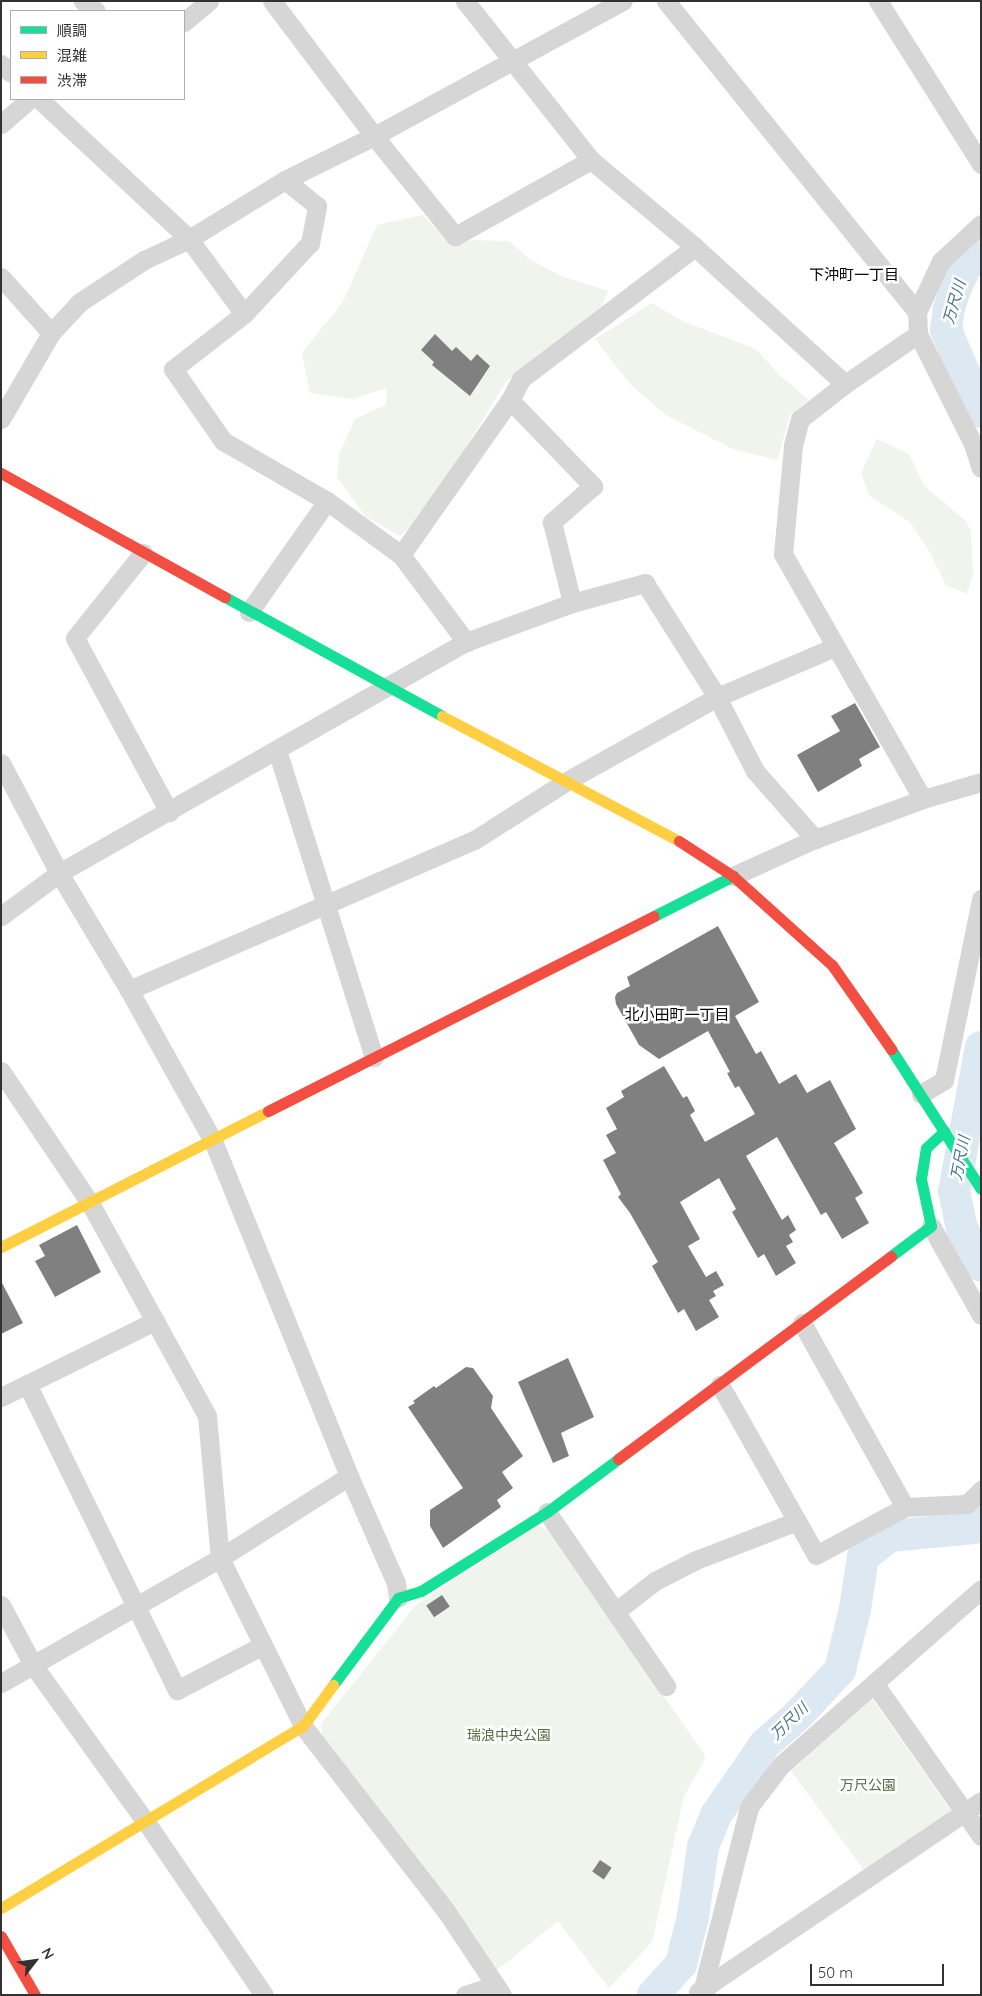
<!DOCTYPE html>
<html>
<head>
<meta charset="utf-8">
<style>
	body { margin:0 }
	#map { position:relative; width:982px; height:1996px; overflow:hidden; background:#fff; font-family:Quicksand,"Noto Sans JP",sans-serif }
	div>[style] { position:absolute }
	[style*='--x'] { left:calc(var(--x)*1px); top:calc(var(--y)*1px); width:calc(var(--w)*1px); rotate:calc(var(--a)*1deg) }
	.green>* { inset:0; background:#f1f3ed }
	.river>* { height:32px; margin:-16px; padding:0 16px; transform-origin:16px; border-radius:16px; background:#dde9f2 }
	.building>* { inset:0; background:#808080; transform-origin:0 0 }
	.street>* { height:19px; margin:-9.5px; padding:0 9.5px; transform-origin:9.5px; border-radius:9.5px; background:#d6d6d6 }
	.fast>* { height:11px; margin:-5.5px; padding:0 5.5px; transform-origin:5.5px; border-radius:5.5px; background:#16e098 }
	.slow>* { height:11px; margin:-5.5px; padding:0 5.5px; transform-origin:5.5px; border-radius:5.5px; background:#ffcf43 }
	.jam>* { height:11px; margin:-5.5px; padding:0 5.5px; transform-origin:5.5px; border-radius:5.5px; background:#f24e42 }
	span { translate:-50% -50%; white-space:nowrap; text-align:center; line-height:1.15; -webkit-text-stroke:5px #fff; paint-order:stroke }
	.park-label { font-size:14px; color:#556c41 }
	.neighbourhood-label { font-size:15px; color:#000 }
	.water-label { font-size:15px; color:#437291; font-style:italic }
	.frame { position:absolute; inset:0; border:2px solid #323232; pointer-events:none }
	.legend { position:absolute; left:10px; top:10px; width:175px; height:90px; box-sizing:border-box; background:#fff; border:1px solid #adadad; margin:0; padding:6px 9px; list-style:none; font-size:15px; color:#323232 }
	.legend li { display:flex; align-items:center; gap:10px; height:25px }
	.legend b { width:25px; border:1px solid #adadad }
	.north { position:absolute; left:10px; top:1936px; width:50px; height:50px; -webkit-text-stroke:4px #fff; paint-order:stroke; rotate:60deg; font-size:14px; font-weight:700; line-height:20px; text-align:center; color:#323232 }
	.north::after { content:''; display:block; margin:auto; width:18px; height:22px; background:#323232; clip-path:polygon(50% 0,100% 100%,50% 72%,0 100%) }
	.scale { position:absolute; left:810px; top:1964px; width:134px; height:22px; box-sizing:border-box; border:2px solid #323232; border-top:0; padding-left:6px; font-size:15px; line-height:18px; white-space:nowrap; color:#323232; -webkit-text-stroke:4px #fff; paint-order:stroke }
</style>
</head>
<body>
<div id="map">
	<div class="green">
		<div style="clip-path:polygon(423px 215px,452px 245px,471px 240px,509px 241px,529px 259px,561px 276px,608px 291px,599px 312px,530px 366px,507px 380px,426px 512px,400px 536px,365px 516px,337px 477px,339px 455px,355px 419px,386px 405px,387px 388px,352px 399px,310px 393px,302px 353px,343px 302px,377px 225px)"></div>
		<div style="clip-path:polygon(652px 303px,682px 321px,756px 349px,779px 375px,809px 400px,790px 415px,777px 460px,733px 449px,666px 415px,631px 385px,595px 339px)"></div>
		<div style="clip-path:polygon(877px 439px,909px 454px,924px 486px,966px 521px,971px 531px,973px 575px,967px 594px,946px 585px,929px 551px,910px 522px,870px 496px,861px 473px)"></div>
		<div style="clip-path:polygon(537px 1526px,548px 1529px,706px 1757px,684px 1796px,652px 1942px,609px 1988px,558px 1921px,497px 1970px,323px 1740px,321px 1724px,416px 1605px)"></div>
		<div style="clip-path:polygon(871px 1697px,952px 1812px,864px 1870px,791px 1771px)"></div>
	</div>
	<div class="river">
		<div style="--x:981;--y:253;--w:20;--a:139"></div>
		<div style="--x:966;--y:266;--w:23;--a:115"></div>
		<div style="--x:956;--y:287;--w:22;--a:108"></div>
		<div style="--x:949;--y:308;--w:22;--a:98"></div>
		<div style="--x:946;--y:330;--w:89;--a:66.9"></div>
		<div style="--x:981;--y:1047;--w:147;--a:100.6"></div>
		<div style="--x:954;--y:1191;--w:38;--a:78"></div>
		<div style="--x:962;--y:1228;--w:42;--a:63.4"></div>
		<div style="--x:653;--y:1995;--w:42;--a:-47.9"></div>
		<div style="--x:681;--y:1964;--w:49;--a:-75.7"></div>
		<div style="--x:693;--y:1917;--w:71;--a:-81.9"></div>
		<div style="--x:703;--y:1847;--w:35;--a:-68"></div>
		<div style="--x:716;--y:1815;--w:86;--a:-55.4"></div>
		<div style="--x:765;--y:1744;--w:44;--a:-41.3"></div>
		<div style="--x:798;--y:1715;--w:62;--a:-47"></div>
		<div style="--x:840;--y:1670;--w:63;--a:-76.2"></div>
		<div style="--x:855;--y:1609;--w:53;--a:-81.3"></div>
		<div style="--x:863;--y:1557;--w:34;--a:-38"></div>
		<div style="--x:890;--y:1536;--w:84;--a:-5.4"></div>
		<div style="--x:974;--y:1528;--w:9;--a:-41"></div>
	</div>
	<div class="building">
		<div style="clip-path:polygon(435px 334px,452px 351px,456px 347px,471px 361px,477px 354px,490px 366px,470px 396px,432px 365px,434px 362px,421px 350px)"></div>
		<div style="clip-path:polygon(855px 703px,880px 747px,859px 759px,862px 766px,818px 792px,797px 755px,840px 731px,831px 716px)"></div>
		<div style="clip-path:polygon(718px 926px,759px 1002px,735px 1016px,756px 1054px,761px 1051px,779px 1084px,796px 1074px,807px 1093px,830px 1080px,856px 1129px,834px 1143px,863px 1193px,855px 1198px,869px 1223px,842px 1239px,826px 1212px,821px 1215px,777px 1137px,746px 1156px,782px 1220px,788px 1215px,796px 1230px,789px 1235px,793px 1242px,786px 1246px,796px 1263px,776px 1276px,764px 1254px,758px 1258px,732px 1212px,736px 1209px,719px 1178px,680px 1202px,700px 1239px,688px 1246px,706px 1277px,716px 1271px,724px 1285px,713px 1291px,716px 1296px,709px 1300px,719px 1317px,696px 1331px,684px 1309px,678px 1313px,652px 1266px,658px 1262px,630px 1213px,618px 1197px,621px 1194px,603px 1160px,616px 1153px,606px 1135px,617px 1129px,606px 1108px,624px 1097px,621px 1091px,664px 1066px,683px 1098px,687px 1096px,695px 1111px,690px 1115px,705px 1142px,755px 1114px,739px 1086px,735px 1088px,727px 1073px,730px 1072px,708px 1031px,659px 1059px,639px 1045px,616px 1004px,615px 997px,617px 993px,630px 986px,627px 977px)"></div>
		<div style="clip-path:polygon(77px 1225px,101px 1272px,55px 1297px,35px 1261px,45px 1256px,39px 1245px)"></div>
		<div style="clip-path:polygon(1px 1281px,23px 1323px,1px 1334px)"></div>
		<div style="clip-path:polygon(568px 1358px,594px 1417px,561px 1433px,569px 1456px,553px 1463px,518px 1382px)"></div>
		<div style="clip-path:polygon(466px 1367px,473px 1368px,493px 1396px,491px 1408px,523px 1456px,502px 1472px,513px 1488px,497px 1500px,501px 1507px,443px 1548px,430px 1526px,430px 1510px,463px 1488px,408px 1407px,415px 1403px,413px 1401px,434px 1386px,436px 1388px)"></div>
		<div style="left:442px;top:1595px;width:14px;height:19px;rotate:56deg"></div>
		<div style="left:600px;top:1860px;width:14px;height:14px;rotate:34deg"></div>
	</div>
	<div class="street">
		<div style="--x:83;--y:1;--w:16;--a:38"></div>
		<div style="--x:272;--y:1;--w:169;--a:52.9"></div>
		<div style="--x:374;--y:136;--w:129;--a:51"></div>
		<div style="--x:455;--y:236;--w:156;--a:-29.2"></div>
		<div style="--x:465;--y:1;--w:203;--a:51.6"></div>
		<div style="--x:591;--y:160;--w:136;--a:39.9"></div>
		<div style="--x:695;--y:247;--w:203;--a:42.4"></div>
		<div style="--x:666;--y:1;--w:400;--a:51.1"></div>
		<div style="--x:878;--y:1;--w:193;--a:57.7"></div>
		<div style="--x:184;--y:22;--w:33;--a:-40"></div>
		<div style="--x:1;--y:64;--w:13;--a:42"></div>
		<div style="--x:39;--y:99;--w:205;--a:43"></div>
		<div style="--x:189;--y:239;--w:93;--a:53.7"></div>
		<div style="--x:244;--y:314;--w:90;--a:142.2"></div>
		<div style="--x:173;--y:369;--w:88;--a:55.2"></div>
		<div style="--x:223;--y:441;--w:120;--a:30"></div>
		<div style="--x:327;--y:501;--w:92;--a:36.1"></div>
		<div style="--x:401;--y:555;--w:109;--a:53.2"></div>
		<div style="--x:1;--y:124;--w:38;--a:-41"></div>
		<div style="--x:981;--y:224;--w:54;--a:137.2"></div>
		<div style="--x:941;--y:261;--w:56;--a:115.2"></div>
		<div style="--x:917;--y:312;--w:22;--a:87"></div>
		<div style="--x:918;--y:334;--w:123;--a:63.4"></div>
		<div style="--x:973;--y:444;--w:25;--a:72"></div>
		<div style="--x:1;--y:277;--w:75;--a:48.2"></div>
		<div style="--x:244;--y:314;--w:97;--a:-47.1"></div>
		<div style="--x:310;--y:243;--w:38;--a:-79"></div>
		<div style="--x:317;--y:206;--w:41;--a:-140.9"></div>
		<div style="--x:918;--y:334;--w:88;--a:145.6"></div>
		<div style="--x:845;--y:384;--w:57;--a:142.1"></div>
		<div style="--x:800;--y:419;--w:28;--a:105"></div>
		<div style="--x:793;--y:446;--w:108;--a:95.3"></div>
		<div style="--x:783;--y:554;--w:282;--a:60.3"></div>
		<div style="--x:510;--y:400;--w:120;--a:46"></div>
		<div style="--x:593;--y:486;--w:55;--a:138.7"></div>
		<div style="--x:552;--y:522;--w:83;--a:76.1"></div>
		<div style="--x:1;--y:419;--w:99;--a:-59.8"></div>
		<div style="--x:51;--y:333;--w:42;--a:-46.9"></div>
		<div style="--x:80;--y:302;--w:77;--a:-33.3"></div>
		<div style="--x:144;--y:260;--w:50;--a:-25"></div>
		<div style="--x:189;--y:239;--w:113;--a:-31.6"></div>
		<div style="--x:285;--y:180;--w:99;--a:-26.3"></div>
		<div style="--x:374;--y:136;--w:283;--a:-28.5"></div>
		<div style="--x:143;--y:553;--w:109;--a:128.7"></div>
		<div style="--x:75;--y:638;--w:198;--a:61.6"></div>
		<div style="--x:401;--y:555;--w:189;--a:-54.9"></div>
		<div style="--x:510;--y:400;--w:24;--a:-62"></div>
		<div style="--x:521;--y:379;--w:218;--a:-37.2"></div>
		<div style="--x:249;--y:612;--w:136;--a:-54.9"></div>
		<div style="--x:277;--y:750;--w:322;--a:72.5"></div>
		<div style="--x:1;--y:763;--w:124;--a:62.2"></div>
		<div style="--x:59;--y:873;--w:136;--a:59.1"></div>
		<div style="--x:129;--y:990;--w:173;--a:60.9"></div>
		<div style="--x:213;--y:1141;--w:362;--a:67.9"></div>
		<div style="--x:349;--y:1476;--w:117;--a:66.3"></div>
		<div style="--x:396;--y:1583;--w:15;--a:82"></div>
		<div style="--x:733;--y:876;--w:90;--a:-24.3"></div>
		<div style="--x:815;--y:839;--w:115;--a:-20.3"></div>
		<div style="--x:923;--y:799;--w:60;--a:-16.3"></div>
		<div style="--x:1;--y:916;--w:72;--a:-36.6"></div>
		<div style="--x:59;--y:873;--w:468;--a:-29.6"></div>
		<div style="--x:466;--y:642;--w:113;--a:-20.2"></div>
		<div style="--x:572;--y:603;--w:76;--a:-15.3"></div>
		<div style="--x:645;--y:583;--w:135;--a:57.7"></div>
		<div style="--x:717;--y:697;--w:83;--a:62.8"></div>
		<div style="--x:755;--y:771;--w:91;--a:48.6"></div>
		<div style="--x:129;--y:990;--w:378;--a:-23.5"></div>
		<div style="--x:476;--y:839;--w:106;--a:-32.6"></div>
		<div style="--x:565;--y:782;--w:174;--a:-29.2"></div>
		<div style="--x:717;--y:697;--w:128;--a:-23"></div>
		<div style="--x:1;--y:1071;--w:159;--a:56"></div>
		<div style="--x:90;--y:1203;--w:243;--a:61.2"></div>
		<div style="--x:207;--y:1416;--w:143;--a:84.8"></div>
		<div style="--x:220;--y:1558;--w:187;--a:63.7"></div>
		<div style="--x:303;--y:1726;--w:234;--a:52.3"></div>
		<div style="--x:446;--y:1911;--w:101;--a:56.3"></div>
		<div style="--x:921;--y:1094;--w:27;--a:-31"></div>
		<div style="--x:944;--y:1080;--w:185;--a:-78.4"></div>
		<div style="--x:931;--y:1226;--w:102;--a:60.7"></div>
		<div style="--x:802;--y:1323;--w:211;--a:60.8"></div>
		<div style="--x:27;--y:1384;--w:341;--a:63.9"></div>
		<div style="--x:177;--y:1690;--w:97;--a:-27.6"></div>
		<div style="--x:720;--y:1385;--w:195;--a:60.5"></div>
		<div style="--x:816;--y:1555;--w:101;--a:-28.3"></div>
		<div style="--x:905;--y:1507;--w:62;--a:-2.8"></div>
		<div style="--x:967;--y:1504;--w:20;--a:-45"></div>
		<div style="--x:1;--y:1397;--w:172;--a:-26.3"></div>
		<div style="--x:547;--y:1512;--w:211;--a:55.6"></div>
		<div style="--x:1;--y:1605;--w:68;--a:61.9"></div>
		<div style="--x:33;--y:1665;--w:193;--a:54.3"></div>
		<div style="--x:146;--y:1822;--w:209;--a:55.7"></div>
		<div style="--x:615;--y:1612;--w:51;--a:-37.8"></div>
		<div style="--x:655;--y:1581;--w:46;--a:-27.1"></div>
		<div style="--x:696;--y:1560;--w:108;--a:-21.1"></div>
		<div style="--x:1;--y:1683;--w:252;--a:-29.7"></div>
		<div style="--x:220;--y:1558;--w:153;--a:-32.4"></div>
		<div style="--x:874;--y:1683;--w:187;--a:55"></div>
		<div style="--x:698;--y:1992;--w:341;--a:-34"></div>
		<div style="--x:465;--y:1995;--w:32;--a:-18"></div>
		<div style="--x:706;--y:1995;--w:8;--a:-113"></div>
		<div style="--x:703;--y:1988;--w:187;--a:-75.7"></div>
		<div style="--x:749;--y:1807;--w:53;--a:-52.7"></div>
		<div style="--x:781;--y:1765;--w:266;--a:-41.3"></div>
	</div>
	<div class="fast">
		<div style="--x:225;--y:597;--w:247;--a:28.7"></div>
		<div style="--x:654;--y:916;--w:89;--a:-26.9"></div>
		<div style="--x:891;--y:1049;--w:166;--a:57.3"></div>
		<div style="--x:891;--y:1256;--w:50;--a:-36.9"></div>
		<div style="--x:931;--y:1226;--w:48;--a:-102"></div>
		<div style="--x:921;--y:1179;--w:31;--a:-81"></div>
		<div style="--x:926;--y:1148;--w:25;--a:-43"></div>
		<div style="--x:333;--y:1685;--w:109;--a:-53.2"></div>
		<div style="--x:398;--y:1598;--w:24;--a:-17"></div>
		<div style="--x:421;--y:1591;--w:149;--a:-32.1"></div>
		<div style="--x:547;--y:1512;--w:89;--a:-36.7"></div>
	</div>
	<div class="slow">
		<div style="--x:442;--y:716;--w:268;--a:27.8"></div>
		<div style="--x:1;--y:1247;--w:300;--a:-27"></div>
		<div style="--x:1;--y:1908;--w:353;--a:-31.1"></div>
		<div style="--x:303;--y:1726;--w:51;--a:-53.8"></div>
	</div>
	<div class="jam">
		<div style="--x:1;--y:473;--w:256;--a:29"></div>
		<div style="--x:679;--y:841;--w:64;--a:32.9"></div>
		<div style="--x:733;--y:876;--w:133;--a:42"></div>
		<div style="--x:832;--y:965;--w:103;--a:54.9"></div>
		<div style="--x:268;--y:1111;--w:432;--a:-26.8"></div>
		<div style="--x:618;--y:1459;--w:340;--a:-36.6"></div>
		<div style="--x:1;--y:1936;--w:68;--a:60"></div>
	</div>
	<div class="park-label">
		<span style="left:509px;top:1735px">瑞浪中央公園</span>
		<span style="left:868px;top:1785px">万尺公園</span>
	</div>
	<div class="neighbourhood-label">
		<span style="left:854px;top:275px">下沖町一丁目</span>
		<span style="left:677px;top:1015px">北小田町一丁目</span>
	</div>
	<div class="water-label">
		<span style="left:954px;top:302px;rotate:-74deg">万尺川</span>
		<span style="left:960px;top:1158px;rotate:-79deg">万尺川</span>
		<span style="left:789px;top:1721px;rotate:-44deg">万尺川</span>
	</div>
	<div class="frame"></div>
	<ul class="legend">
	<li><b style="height:6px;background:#16e098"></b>順調</li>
	<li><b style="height:6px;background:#ffcf43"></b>混雑</li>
	<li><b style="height:6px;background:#f24e42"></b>渋滞</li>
	</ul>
	<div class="north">N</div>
	<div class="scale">50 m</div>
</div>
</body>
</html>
